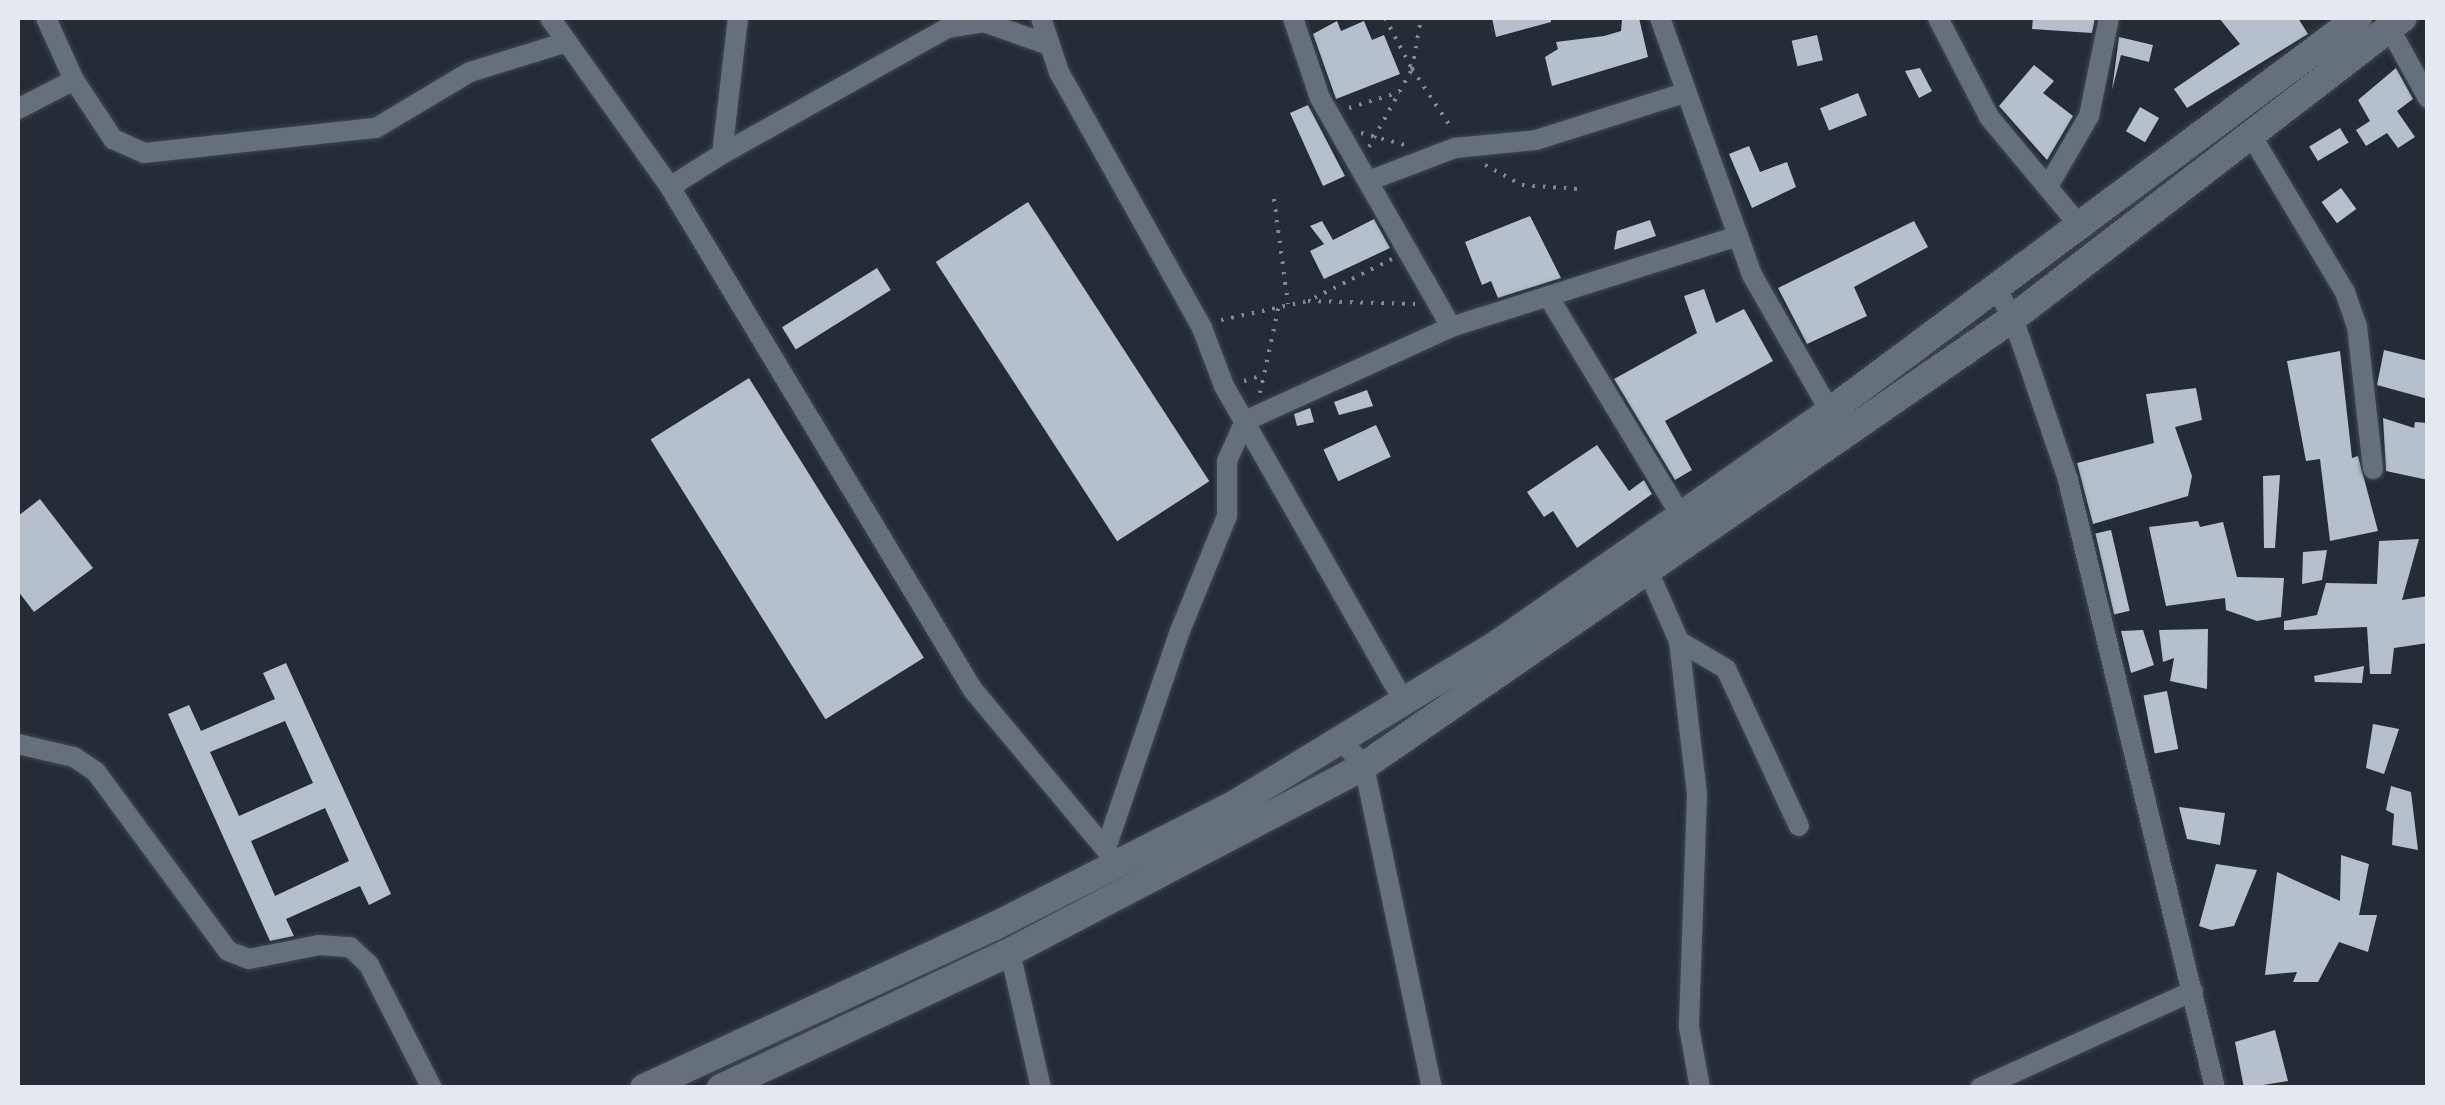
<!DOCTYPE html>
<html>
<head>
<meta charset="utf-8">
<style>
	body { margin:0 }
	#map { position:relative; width:2445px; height:1105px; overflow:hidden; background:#242d36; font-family:Rubik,sans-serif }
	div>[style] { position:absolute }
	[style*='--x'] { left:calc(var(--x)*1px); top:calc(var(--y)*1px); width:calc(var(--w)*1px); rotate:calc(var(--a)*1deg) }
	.building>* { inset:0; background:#b5c0cc; transform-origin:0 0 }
	.path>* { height:4px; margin-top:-2px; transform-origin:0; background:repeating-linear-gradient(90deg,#828a91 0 2.5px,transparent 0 10.5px) }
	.roads { filter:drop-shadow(0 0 2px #40484f) drop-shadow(0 0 2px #40484f) }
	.street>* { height:20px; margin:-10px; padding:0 10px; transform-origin:10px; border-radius:10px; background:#66707b }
	.secondary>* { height:28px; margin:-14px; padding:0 14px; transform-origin:14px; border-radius:14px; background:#66707b }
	span { translate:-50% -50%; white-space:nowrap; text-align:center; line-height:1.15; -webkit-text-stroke:10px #242d36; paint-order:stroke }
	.frame { position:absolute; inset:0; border:20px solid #e3e9ef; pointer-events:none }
</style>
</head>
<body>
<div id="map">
	<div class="building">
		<div style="clip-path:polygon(1492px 18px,1551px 18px,1551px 22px,1496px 37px)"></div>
		<div style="clip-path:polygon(1639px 18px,1648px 57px,1552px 86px,1545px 57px,1558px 49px,1556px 42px,1604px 36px,1621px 31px,1622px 20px)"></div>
		<div style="clip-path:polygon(2033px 18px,2095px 18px,2092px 33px,2032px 29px)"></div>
		<div style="clip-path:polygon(2219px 18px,2298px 18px,2308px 34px,2187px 108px,2174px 89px,2240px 44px)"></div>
		<div style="clip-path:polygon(1337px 21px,1341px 31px,1364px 21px,1372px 40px,1384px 35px,1400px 74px,1336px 99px,1313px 34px)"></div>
		<div style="left:1817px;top:35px;width:26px;height:26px;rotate:77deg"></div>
		<div style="clip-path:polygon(2119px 37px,2153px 45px,2149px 62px,2121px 55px,2112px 90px)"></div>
		<div style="clip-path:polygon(2034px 65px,2054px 81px,2043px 93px,2073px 116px,2047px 160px,1999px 106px)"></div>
		<div style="clip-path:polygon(1920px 68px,1932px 91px,1919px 98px,1905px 71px)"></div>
		<div style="clip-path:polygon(2396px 68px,2413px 99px,2397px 111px,2415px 137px,2398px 148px,2387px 133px,2366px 146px,2356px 130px,2370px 121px,2358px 100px)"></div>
		<div style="left:1858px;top:93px;width:24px;height:41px;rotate:68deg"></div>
		<div style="clip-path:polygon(1308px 105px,1345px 176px,1323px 186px,1290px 113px)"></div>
		<div style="left:2140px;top:107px;width:22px;height:28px;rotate:30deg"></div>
		<div style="left:2340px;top:128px;width:17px;height:36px;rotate:59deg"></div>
		<div style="clip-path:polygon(1749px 146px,1760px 172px,1787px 162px,1796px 187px,1752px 208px,1729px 154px)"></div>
		<div style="left:2341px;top:188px;width:26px;height:24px;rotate:54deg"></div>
		<div style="left:1028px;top:202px;width:333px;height:110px;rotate:57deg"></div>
		<div style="clip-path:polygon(1530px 216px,1561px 278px,1498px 298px,1491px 281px,1482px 285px,1465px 242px)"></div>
		<div style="clip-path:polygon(1374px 219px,1390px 248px,1324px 279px,1310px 251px,1324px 244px,1310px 226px,1322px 221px,1333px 240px)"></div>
		<div style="clip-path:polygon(1650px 220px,1656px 236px,1614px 250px,1617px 231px)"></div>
		<div style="clip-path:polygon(1914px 221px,1928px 247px,1854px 287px,1867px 316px,1807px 344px,1778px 288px)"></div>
		<div style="left:877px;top:268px;width:26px;height:112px;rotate:58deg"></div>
		<div style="clip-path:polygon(1704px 289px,1716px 323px,1744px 309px,1773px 361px,1665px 421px,1692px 470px,1675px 480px,1614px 379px,1697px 333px,1684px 296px)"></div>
		<div style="clip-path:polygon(2384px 350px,2428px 361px,2428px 399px,2377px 385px)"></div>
		<div style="clip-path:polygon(2340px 351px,2352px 458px,2358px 456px,2378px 531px,2330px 541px,2320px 459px,2306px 461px,2287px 361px)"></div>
		<div style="left:749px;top:378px;width:330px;height:116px;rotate:58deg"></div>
		<div style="clip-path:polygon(2196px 388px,2202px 420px,2175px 427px,2192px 476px,2188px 496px,2093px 524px,2077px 463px,2154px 443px,2146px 394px)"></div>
		<div style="clip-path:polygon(1367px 390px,1373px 406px,1339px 415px,1334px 402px)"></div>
		<div style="clip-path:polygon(1310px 408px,1314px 422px,1297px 426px,1294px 414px)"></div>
		<div style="clip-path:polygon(2383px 418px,2414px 428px,2415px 422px,2428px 423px,2428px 480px,2386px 471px)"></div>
		<div style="left:1376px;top:425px;width:35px;height:58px;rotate:65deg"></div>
		<div style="clip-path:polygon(1597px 445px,1629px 491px,1644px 480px,1652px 494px,1577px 548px,1553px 511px,1544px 517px,1527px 492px)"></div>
		<div style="clip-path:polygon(2280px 475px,2275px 548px,2264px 548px,2263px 476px)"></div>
		<div style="clip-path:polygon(40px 499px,93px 568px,34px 612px,18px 591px,18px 516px)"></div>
		<div style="clip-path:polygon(2198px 521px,2200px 527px,2223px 522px,2237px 577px,2284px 578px,2281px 617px,2257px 621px,2226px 610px,2225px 598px,2166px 606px,2149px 527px)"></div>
		<div style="left:2111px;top:530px;width:83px;height:16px;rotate:77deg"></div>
		<div style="clip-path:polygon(2419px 539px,2402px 600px,2428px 596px,2428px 643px,2394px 648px,2391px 674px,2370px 674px,2367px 627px,2284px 630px,2284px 621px,2317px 615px,2326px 583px,2377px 584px,2379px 541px)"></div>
		<div style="clip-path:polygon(2327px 550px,2322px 580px,2302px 584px,2303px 552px)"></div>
		<div style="clip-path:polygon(2208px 629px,2207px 689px,2170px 681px,2174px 658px,2163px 662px,2159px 630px)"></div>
		<div style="clip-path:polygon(2143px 630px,2154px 665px,2131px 673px,2121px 631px)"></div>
		<div style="clip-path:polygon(evenodd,286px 663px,391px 894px,369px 905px,360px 886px,286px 919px,294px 936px,270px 941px,168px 714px,189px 705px,201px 731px,275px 699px,263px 673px,286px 663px,285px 721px,313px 783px,239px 816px,210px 752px,285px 721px,286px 663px,325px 808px,349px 861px,275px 896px,251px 841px,325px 808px)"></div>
		<div style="clip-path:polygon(2364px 666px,2362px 683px,2315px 682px,2314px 676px)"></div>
		<div style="left:2167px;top:691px;width:59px;height:24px;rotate:79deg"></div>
		<div style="clip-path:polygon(2373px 724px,2399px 729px,2384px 774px,2366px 768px)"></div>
		<div style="clip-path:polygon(2391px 786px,2411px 792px,2418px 850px,2392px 845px,2394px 814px,2386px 810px)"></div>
		<div style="clip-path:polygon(2179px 807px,2225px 813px,2220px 845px,2187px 839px)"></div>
		<div style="clip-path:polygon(2341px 855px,2369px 864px,2359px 915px,2377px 915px,2368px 952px,2339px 942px,2318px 982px,2293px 982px,2297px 972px,2265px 975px,2277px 872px,2340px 901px)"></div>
		<div style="clip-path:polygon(2216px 864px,2257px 870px,2234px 926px,2211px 930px,2199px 926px)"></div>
		<div style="clip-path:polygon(2275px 1030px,2288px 1081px,2244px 1088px,2235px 1042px)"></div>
	</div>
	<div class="path">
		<div style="--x:1385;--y:18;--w:58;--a:62.1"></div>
		<div style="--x:1412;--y:69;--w:52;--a:-80"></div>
		<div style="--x:1349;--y:108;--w:53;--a:-17.4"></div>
		<div style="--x:1361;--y:133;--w:46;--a:15.3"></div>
		<div style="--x:1369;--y:147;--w:89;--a:-61.1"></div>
		<div style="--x:1412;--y:69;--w:72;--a:56.3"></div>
		<div style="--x:1485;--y:165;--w:42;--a:28.4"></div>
		<div style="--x:1522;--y:185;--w:57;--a:4"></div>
		<div style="--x:1274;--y:199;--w:106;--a:82.4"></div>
		<div style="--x:1392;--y:259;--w:94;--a:153.4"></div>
		<div style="--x:1308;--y:301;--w:108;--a:1.6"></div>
		<div style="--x:1221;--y:320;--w:89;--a:-12.3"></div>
		<div style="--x:1244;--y:381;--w:21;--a:-17"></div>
		<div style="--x:1260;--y:393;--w:90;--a:-77.8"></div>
	</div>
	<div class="roads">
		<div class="street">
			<div style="--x:550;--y:18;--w:207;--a:54.6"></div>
			<div style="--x:670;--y:187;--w:587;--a:58.94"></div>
			<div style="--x:973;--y:690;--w:226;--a:50.2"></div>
			<div style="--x:1041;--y:18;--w:57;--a:71.6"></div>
			<div style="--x:1059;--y:72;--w:293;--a:60.8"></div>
			<div style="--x:1202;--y:328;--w:62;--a:69.2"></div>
			<div style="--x:1224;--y:386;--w:361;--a:60.3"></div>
			<div style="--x:1293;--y:18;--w:84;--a:71.4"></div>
			<div style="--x:1320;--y:98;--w:264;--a:60.2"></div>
			<div style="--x:1660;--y:18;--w:273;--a:70.3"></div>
			<div style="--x:1752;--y:275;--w:157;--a:60.2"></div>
			<div style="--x:1938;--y:18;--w:111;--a:62.7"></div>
			<div style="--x:1989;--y:117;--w:139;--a:50.2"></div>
			<div style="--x:2390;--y:29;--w:79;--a:61.2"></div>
			<div style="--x:74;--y:80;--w:71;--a:56.5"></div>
			<div style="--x:113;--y:139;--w:34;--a:24"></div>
			<div style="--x:144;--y:153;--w:233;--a:-6.2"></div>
			<div style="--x:376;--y:128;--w:109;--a:-30.8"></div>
			<div style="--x:470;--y:72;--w:102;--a:-17.2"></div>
			<div style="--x:18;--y:109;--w:63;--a:-27.4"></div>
			<div style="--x:74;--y:80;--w:68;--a:-114.3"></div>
			<div style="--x:2251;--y:135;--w:183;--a:59.1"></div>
			<div style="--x:2345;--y:292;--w:36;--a:71"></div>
			<div style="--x:2357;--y:326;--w:144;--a:83.6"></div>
			<div style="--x:722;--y:154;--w:258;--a:-29.2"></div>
			<div style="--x:947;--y:28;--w:37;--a:-9"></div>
			<div style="--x:984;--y:22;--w:69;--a:19.5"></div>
			<div style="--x:1371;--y:180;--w:90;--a:-20.9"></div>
			<div style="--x:1455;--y:148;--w:81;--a:-5.6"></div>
			<div style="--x:1536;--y:140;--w:158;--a:-17.6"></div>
			<div style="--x:2050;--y:183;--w:78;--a:-59.8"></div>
			<div style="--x:2089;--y:116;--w:100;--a:-78.5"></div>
			<div style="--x:670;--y:187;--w:62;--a:-32.4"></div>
			<div style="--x:722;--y:154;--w:137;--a:-83.3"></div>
			<div style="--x:1994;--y:285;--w:38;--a:60"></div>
			<div style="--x:2013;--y:318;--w:171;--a:71.2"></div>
			<div style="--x:2068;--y:480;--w:626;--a:76.41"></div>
			<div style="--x:1548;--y:296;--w:258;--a:58.8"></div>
			<div style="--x:1649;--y:573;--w:74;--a:66.2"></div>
			<div style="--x:1679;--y:641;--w:155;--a:83.3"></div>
			<div style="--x:1697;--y:795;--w:232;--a:92"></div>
			<div style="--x:1689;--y:1027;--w:62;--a:79.8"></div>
			<div style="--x:1679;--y:641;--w:55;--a:30.8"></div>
			<div style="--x:1726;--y:669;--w:173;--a:65.1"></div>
			<div style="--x:1339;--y:738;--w:38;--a:48"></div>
			<div style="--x:1364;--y:766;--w:329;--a:78.1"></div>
			<div style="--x:18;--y:744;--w:57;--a:13.1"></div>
			<div style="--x:74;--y:757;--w:27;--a:34"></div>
			<div style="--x:96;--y:772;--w:222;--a:53.6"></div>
			<div style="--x:228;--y:951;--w:22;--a:21"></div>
			<div style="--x:249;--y:959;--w:71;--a:-11.3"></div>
			<div style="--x:319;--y:945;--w:31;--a:4"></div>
			<div style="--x:350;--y:947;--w:26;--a:43"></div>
			<div style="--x:369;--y:965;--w:138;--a:62.9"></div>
			<div style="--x:1106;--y:848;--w:229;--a:-71.2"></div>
			<div style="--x:1180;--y:631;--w:124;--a:-67.8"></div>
			<div style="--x:1227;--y:516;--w:55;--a:-90"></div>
			<div style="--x:1227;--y:461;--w:44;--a:-65.8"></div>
			<div style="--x:1245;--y:421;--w:226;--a:-24.5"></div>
			<div style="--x:1451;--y:327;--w:301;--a:-17.6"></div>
			<div style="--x:1010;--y:952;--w:139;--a:77.2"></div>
			<div style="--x:1980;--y:1088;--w:234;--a:-24.5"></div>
		</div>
		<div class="secondary">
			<div style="--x:644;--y:1088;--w:387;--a:-24.8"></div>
			<div style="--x:995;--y:926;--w:271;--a:-26.9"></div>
			<div style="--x:1237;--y:803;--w:307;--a:-31.4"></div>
			<div style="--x:1499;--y:643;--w:404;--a:-35"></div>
			<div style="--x:1830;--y:411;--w:658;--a:-36.66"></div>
			<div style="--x:721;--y:1088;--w:319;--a:-25.2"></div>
			<div style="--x:1010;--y:952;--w:400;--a:-27.7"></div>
			<div style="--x:1364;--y:766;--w:789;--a:-34.62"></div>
			<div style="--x:2013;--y:318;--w:492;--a:-37.6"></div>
		</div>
	</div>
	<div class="frame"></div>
</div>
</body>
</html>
